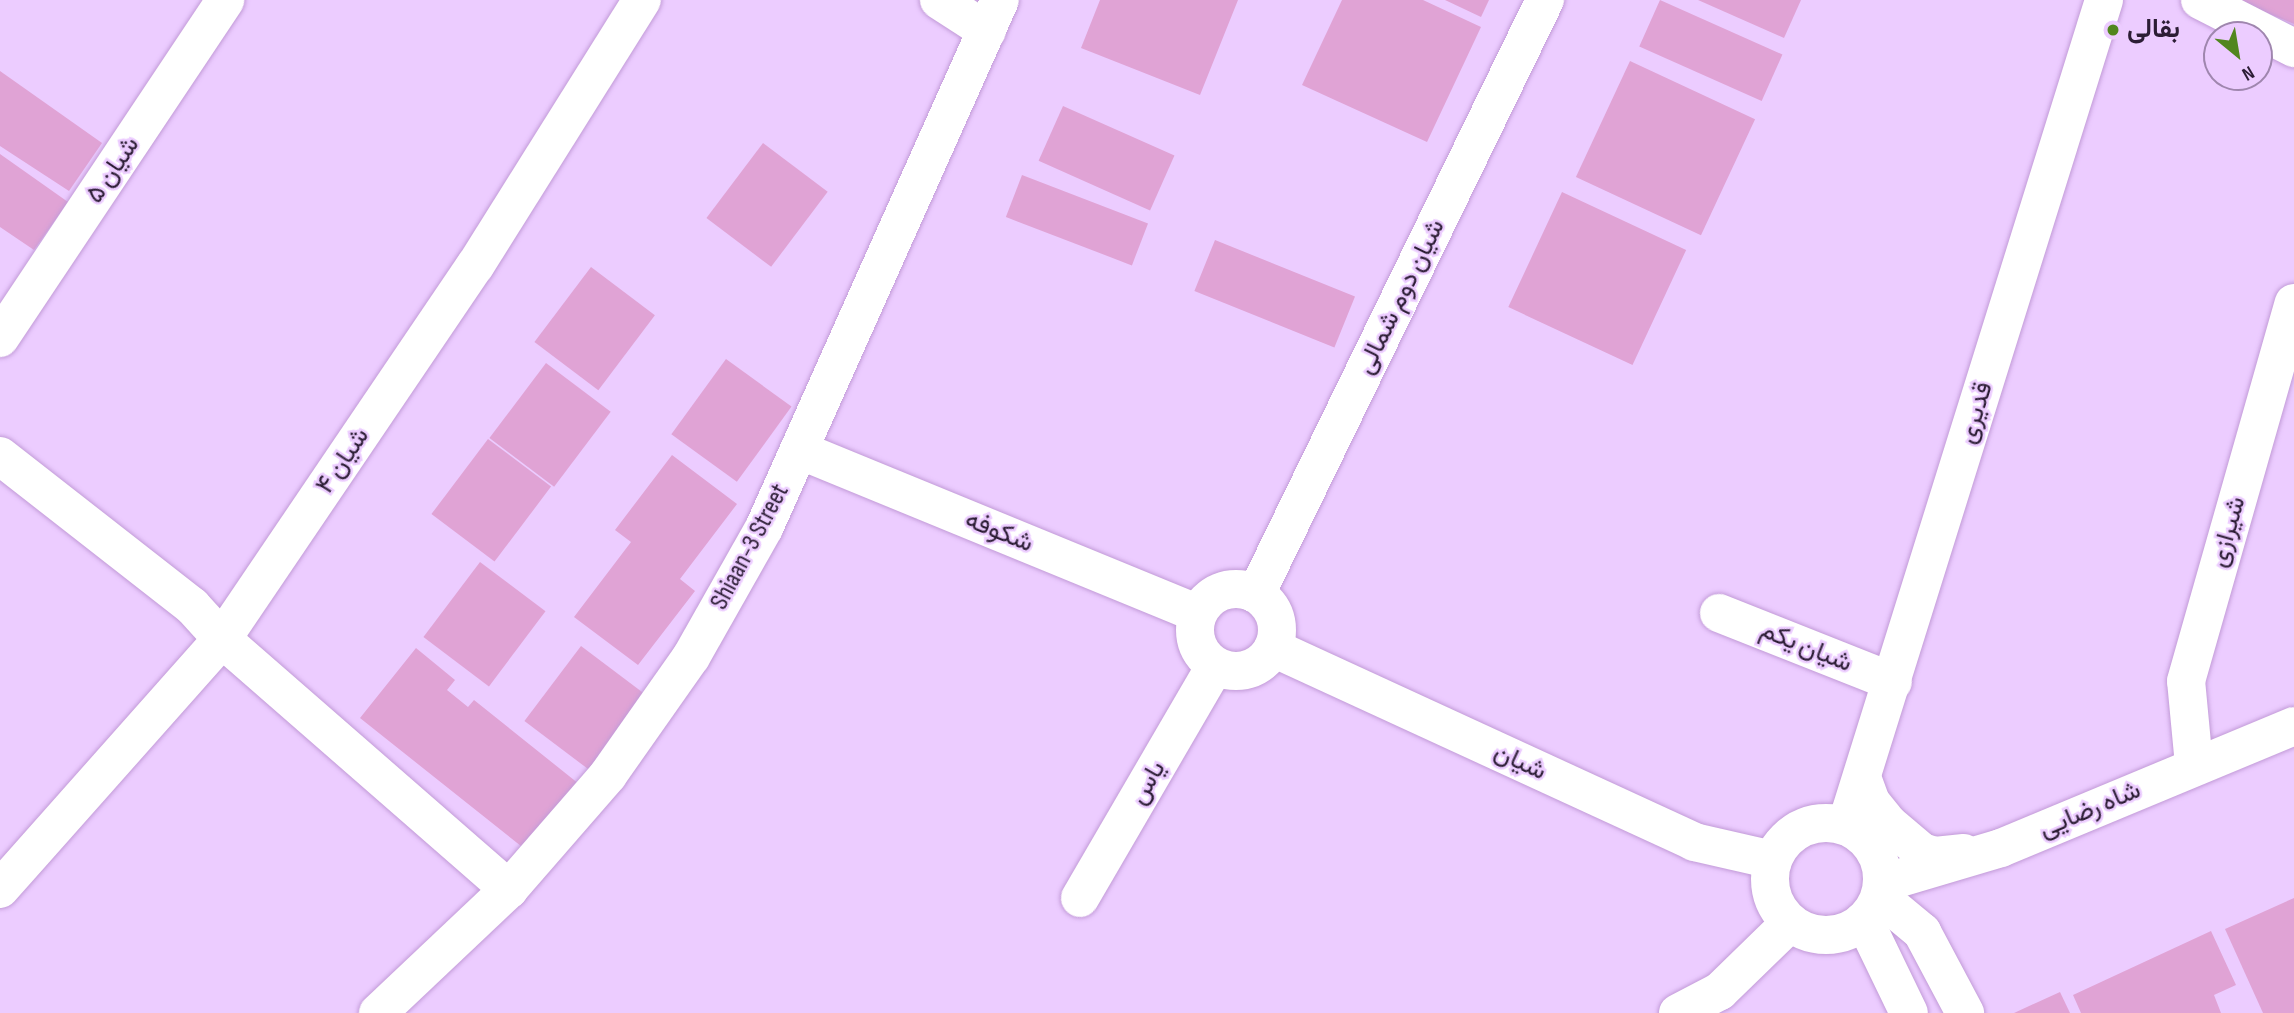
<!DOCTYPE html>
<html>
<head>
<meta charset="utf-8">
<style>
	body { margin:0 }
	#map { position:relative; width:2294px; height:1013px; overflow:hidden; background:#ecccff; font-family:"Sofia Sans Condensed",Vazirmatn,sans-serif }
	div>[style] { position:absolute }
	[style*='--x'] { left:calc(var(--x)*1px); top:calc(var(--y)*1px); width:calc(var(--w)*1px); rotate:calc(var(--a)*1deg) }
	.building>* { inset:0; background:#e0a3d5; transform-origin:0 0 }
	.roads { filter:drop-shadow(0 0 2px #c29bd8) drop-shadow(0 0 2px #c29bd8) }
	.minor>* { height:38px; margin:-19px; padding:0 19px; transform-origin:19px; border-radius:19px; background:#fff }
	.minor>.ring { margin:-19px; padding:0; box-sizing:content-box; background:none; border:38px solid #fff; border-radius:50% }
	.dots>* { width:19px; height:19px; translate:-50% -50%; box-sizing:border-box; border:4px solid #ecccff; border-radius:50% }
	span { translate:-50% -50%; white-space:nowrap; text-align:center; line-height:1.15; -webkit-text-stroke:5px #ecccff; paint-order:stroke }
	.poi-label { font-size:26px; color:#2c1d35; font-weight:700 }
	.left { translate:0 -50%; text-align:left }
	.street-label { font-size:26px; color:#2c1d35 }
	.north { position:absolute; left:2203px; top:21px; width:70px; height:70px; box-sizing:border-box; background:#ecccff; border:2px solid #9f86ae; border-radius:50%; rotate:150deg; font-size:19px; font-weight:700; line-height:28px; text-align:center; color:#2c1d35 }
	.north::after { content:''; display:block; margin:auto; width:24px; height:32px; background:#51861e; clip-path:polygon(50% 0,100% 100%,50% 72%,0 100%) }
</style>
</head>
<body>
<div id="map">
	<div class="building">
		<div style="clip-path:polygon(1100px 0,1238px 0,1200px 95px,1081px 48px)"></div>
		<div style="clip-path:polygon(1342px 0,1423px 0,1481px 27px,1427px 142px,1302px 85px)"></div>
		<div style="clip-path:polygon(1445px 0,1489px 0,1481px 17px)"></div>
		<div style="left:1660px;top:0;width:134px;height:51px;rotate:24deg"></div>
		<div style="clip-path:polygon(1698px 0,1801px 0,1784px 38px)"></div>
		<div style="clip-path:polygon(2236px 0,2294px 0,2294px 24px)"></div>
		<div style="left:1630px;top:61px;width:138px;height:128px;rotate:25deg"></div>
		<div style="clip-path:polygon(0 71px,102px 143px,69px 191px,0 146px)"></div>
		<div style="left:1063px;top:106px;width:122px;height:60px;rotate:24deg"></div>
		<div style="left:763px;top:143px;width:81px;height:94px;rotate:37deg"></div>
		<div style="clip-path:polygon(0 154px,68px 202px,34px 250px,0 227px)"></div>
		<div style="left:1022px;top:175px;width:135px;height:45px;rotate:21deg"></div>
		<div style="left:1562px;top:192px;width:137px;height:127px;rotate:25deg"></div>
		<div style="left:1215px;top:240px;width:151px;height:55px;rotate:22deg"></div>
		<div style="left:591px;top:267px;width:80px;height:94px;rotate:37deg"></div>
		<div style="left:726px;top:359px;width:81px;height:93px;rotate:36deg"></div>
		<div style="left:546px;top:363px;width:81px;height:94px;rotate:37deg"></div>
		<div style="left:488px;top:439px;width:79px;height:94px;rotate:37deg"></div>
		<div style="clip-path:polygon(672px 455px,737px 504px,680px 579px,695px 591px,638px 665px,574px 617px,631px 542px,615px 530px)"></div>
		<div style="left:480px;top:562px;width:82px;height:94px;rotate:37deg"></div>
		<div style="left:581px;top:646px;width:81px;height:94px;rotate:37deg"></div>
		<div style="clip-path:polygon(416px 648px,455px 680px,447px 690px,468px 707px,474px 700px,579px 784px,526px 850px,360px 718px)"></div>
		<div style="clip-path:polygon(2294px 898px,2294px 1013px,2263px 1013px,2225px 929px)"></div>
		<div style="clip-path:polygon(2211px 931px,2236px 985px,2214px 995px,2221px 1013px,2081px 1013px,2073px 995px)"></div>
		<div style="clip-path:polygon(2060px 992px,2070px 1013px,2014px 1013px)"></div>
	</div>
	<div class="roads">
		<div class="minor">
			<div style="--x:939;--y:0;--w:57;--a:32.9"></div>
			<div style="--x:2200;--y:0;--w:106;--a:27.1"></div>
			<div style="--x:0;--y:338;--w:406;--a:-56.3"></div>
			<div style="--x:799;--y:450;--w:431;--a:22.3"></div>
			<div style="--x:0;--y:456;--w:244;--a:38"></div>
			<div style="--x:192;--y:606;--w:45;--a:47.7"></div>
			<div style="--x:222;--y:639;--w:381;--a:41.1"></div>
			<div class="ring" style="left:1195px;top:589px;width:44px;height:44px"></div>
			<div style="--x:1256;--y:594;--w:661;--a:-64.06"></div>
			<div style="--x:1719;--y:613;--w:187;--a:21.6"></div>
			<div style="--x:1273;--y:648;--w:464;--a:24.7"></div>
			<div style="--x:1694;--y:842;--w:81;--a:12.8"></div>
			<div style="--x:2194;--y:765;--w:84;--a:-95.4"></div>
			<div style="--x:2186;--y:681;--w:393;--a:-74.1"></div>
			<div style="--x:1863;--y:780;--w:23;--a:70"></div>
			<div style="--x:1871;--y:802;--w:28;--a:51"></div>
			<div style="--x:1889;--y:824;--w:43;--a:40.3"></div>
			<div style="--x:1922;--y:852;--w:14;--a:17"></div>
			<div style="--x:1935;--y:856;--w:29;--a:-6"></div>
			<div class="ring" style="left:1770px;top:823px;width:74px;height:74px"></div>
			<div style="--x:1846;--y:826;--w:865;--a:-72.65"></div>
			<div style="--x:1883;--y:883;--w:123;--a:-16.5"></div>
			<div style="--x:2001;--y:848;--w:317;--a:-22.6"></div>
			<div style="--x:0;--y:889;--w:334;--a:-48.4"></div>
			<div style="--x:222;--y:639;--w:451;--a:-55.9"></div>
			<div style="--x:475;--y:266;--w:314;--a:-57.9"></div>
			<div style="--x:1880;--y:897;--w:55;--a:39.8"></div>
			<div style="--x:1922;--y:932;--w:92;--a:62"></div>
			<div style="--x:1080;--y:898;--w:268;--a:-59.8"></div>
			<div style="--x:1864;--y:920;--w:103;--a:64.2"></div>
			<div style="--x:378;--y:1013;--w:180;--a:-43.4"></div>
			<div style="--x:509;--y:889;--w:151;--a:-49"></div>
			<div style="--x:608;--y:775;--w:144;--a:-54.9"></div>
			<div style="--x:691;--y:657;--w:148;--a:-60.5"></div>
			<div style="--x:764;--y:528;--w:578;--a:-65.92"></div>
			<div style="--x:1678;--y:1013;--w:47;--a:-27.6"></div>
			<div style="--x:1720;--y:991;--w:98;--a:-44.2"></div>
		</div>
	</div>
	<div class="dots">
		<div style="left:2113px;top:30px;background:#51861e"></div>
	</div>
	<div class="poi-label">
		<span class="left" style="left:2127px;top:30px">بقالی</span>
	</div>
	<div class="street-label">
		<span style="left:113px;top:170px;rotate:-56deg">شیان ۵</span>
		<span style="left:1401px;top:297px;rotate:-64deg">شیان دوم شمالی</span>
		<span style="left:1976px;top:413px;rotate:-73deg">قدیری</span>
		<span style="left:343px;top:461px;rotate:-56deg">شیان ۴</span>
		<span style="left:999px;top:532px;rotate:22deg">شکوفه</span>
		<span style="left:2228px;top:532px;rotate:-74deg">شیرازی</span>
		<span style="left:750px;top:547px;rotate:-62deg">Shiaan-3 Street</span>
		<span style="left:1806px;top:647px;rotate:22deg">شیان یکم</span>
		<span style="left:1520px;top:762px;rotate:25deg">شیان</span>
		<span style="left:1148px;top:783px;rotate:-60deg">یاس</span>
		<span style="left:2090px;top:810px;rotate:-23deg">شاه رضایی</span>
	</div>
	<div class="north">N</div>
</div>
</body>
</html>
